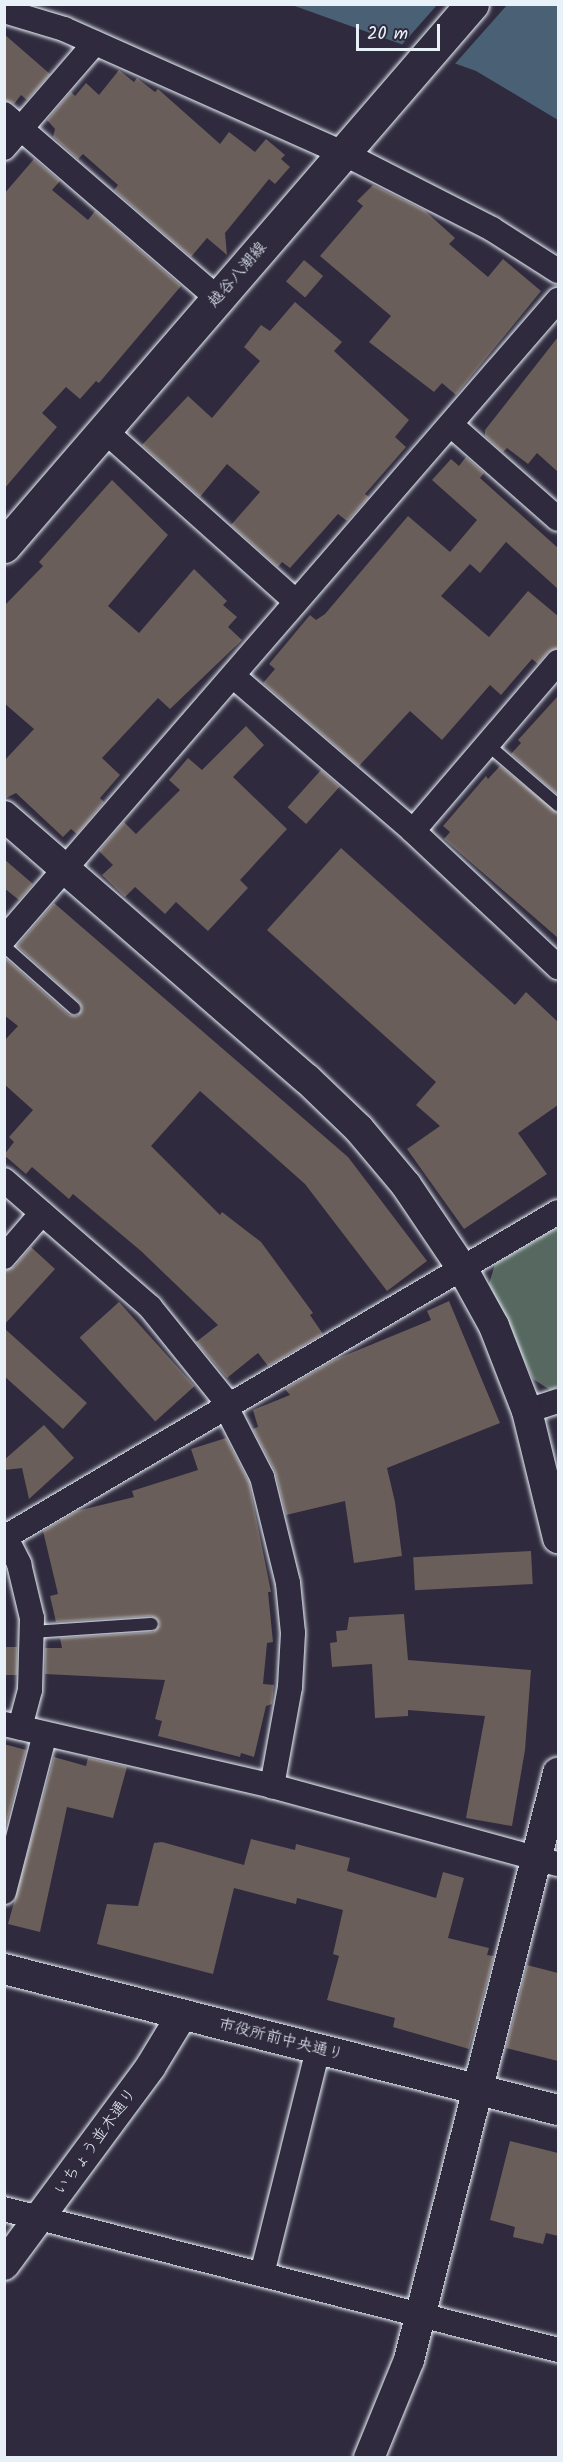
<!DOCTYPE html>
<html>
<head>
<meta charset="utf-8">
<style>
	body { margin:0 }
	#map { position:relative; width:563px; height:2462px; overflow:hidden; background:#2f2a3d; font-family:Kalam,"Klee One",sans-serif }
	div>[style] { position:absolute }
	[style*='--x'] { left:calc(var(--x)*1px); top:calc(var(--y)*1px); width:calc(var(--w)*1px); rotate:calc(var(--a)*1deg) }
	.green>* { inset:0; background:#566860 }
	.water>* { inset:0; background:#4a6175 }
	.pier>* { inset:0; background:#2f2a3d }
	.building>* { inset:0; background:#6a5e5a; transform-origin:0 0 }
	.roads { filter:drop-shadow(0 0 2px #e8f1f8) drop-shadow(0 0 2px #e8f1f8) }
	.service>* { height:12px; margin:-6px; padding:0 6px; transform-origin:6px; border-radius:6px; background:#2f2a3d }
	.minor>* { height:24px; margin:-12px; padding:0 12px; transform-origin:12px; border-radius:12px; background:#2f2a3d }
	.tertiary>* { height:30px; margin:-15px; padding:0 15px; transform-origin:15px; border-radius:15px; background:#2f2a3d }
	.secondary>* { height:33px; margin:-16.5px; padding:0 16.5px; transform-origin:16.5px; border-radius:16.5px; background:#2f2a3d }
	span { translate:-50% -50%; white-space:nowrap; text-align:center; line-height:1.15; -webkit-text-stroke:5px #2f2a3d; paint-order:stroke }
	.street-label { font-size:16px; color:#e8f1f8 }
	.frame { position:absolute; inset:0; border:6px solid #e8f1f8; pointer-events:none }
	.scale { position:absolute; left:356px; top:24px; width:84px; height:27px; box-sizing:border-box; border:3px solid #e8f1f8; border-top:0; padding-left:8px; font-size:18px; line-height:21px; white-space:nowrap; color:#e8f1f8; -webkit-text-stroke:4px #2f2a3d; paint-order:stroke }
</style>
</head>
<body>
<div id="map">
	<div class="green">
		<div style="clip-path:polygon(558px 1227px,558px 1387px,550px 1390px,533px 1379px,489px 1284px,495px 1264px)"></div>
	</div>
	<div class="water">
		<div style="clip-path:polygon(292px 5px,558px 5px,558px 120px,476px 71px)"></div>
	</div>
	<div class="pier">
		<div style="clip-path:polygon(437px 5px,507px 5px,453px 66px,400px 47px)"></div>
	</div>
	<div class="building">
		<div style="clip-path:polygon(4px 34px,50px 74px,27px 100px,21px 95px,14px 104px,4px 100px)"></div>
		<div style="clip-path:polygon(119px 70px,134px 82px,137px 78px,155px 92px,158px 89px,220px 144px,229px 132px,255px 152px,266px 139px,285px 155px,281px 159px,290px 167px,275px 184px,269px 179px,225px 233px,227px 255px,207px 238px,191px 257px,114px 190px,118px 185px,83px 154px,78px 159px,53px 137px,55px 129px,47px 120px,71px 92px,75px 96px,86px 83px,99px 95px)"></div>
		<div style="clip-path:polygon(34px 159px,60px 181px,52px 190px,88px 220px,95px 211px,181px 286px,99px 383px,96px 381px,80px 399px,66px 387px,42px 413px,57px 427px,4px 489px,4px 194px)"></div>
		<div style="clip-path:polygon(373px 185px,424px 210px,455px 238px,449px 244px,488px 277px,503px 259px,541px 291px,456px 395px,442px 383px,434px 392px,369px 342px,391px 316px,320px 256px,363px 206px,357px 201px)"></div>
		<div style="left:304px;top:260px;width:25px;height:28px;rotate:40deg"></div>
		<div style="clip-path:polygon(295px 302px,342px 342px,334px 351px,409px 420px,395px 437px,406px 447px,365px 494px,369px 497px,347px 521px,338px 514px,290px 568px,282px 562px,278px 567px,231px 525px,260px 492px,227px 464px,200px 497px,142px 445px,188px 396px,212px 418px,260px 361px,244px 347px,261px 325px,270px 331px)"></div>
		<div style="clip-path:polygon(558px 337px,558px 472px,537px 453px,528px 464px,507px 448px,503px 452px,485px 436px,485px 430px)"></div>
		<div style="clip-path:polygon(466px 457px,484px 473px,480px 478px,558px 548px,558px 589px,506px 542px,480px 573px,470px 564px,441px 596px,489px 637px,528px 591px,558px 616px,558px 648px,548px 652px,538px 664px,532px 659px,501px 695px,490px 685px,442px 740px,410px 711px,359px 766px,263px 683px,275px 669px,269px 664px,310px 615px,316px 620px,325px 614px,408px 516px,450px 552px,477px 520px,432px 480px,451px 459px,459px 466px)"></div>
		<div style="clip-path:polygon(112px 480px,168px 535px,108px 606px,139px 633px,194px 569px,227px 601px,223px 605px,237px 617px,228px 627px,242px 640px,170px 709px,158px 698px,102px 758px,120px 775px,100px 798px,104px 802px,77px 834px,71px 829px,63px 837px,16px 793px,4px 799px,4px 761px,34px 729px,4px 703px,4px 606px,43px 566px,39px 562px)"></div>
		<div style="clip-path:polygon(558px 696px,558px 795px,511px 754px,521px 743px,518px 740px)"></div>
		<div style="clip-path:polygon(246px 726px,264px 745px,233px 777px,287px 829px,240px 880px,248px 888px,208px 931px,176px 902px,165px 914px,135px 887px,125px 897px,102px 875px,113px 865px,99px 851px,124px 822px,136px 834px,180px 790px,169px 780px,188px 758px,202px 770px)"></div>
		<div style="clip-path:polygon(500px 766px,558px 813px,558px 938px,444px 839px,450px 832px,443px 826px,486px 776px,488px 779px)"></div>
		<div style="left:321px;top:770px;width:25px;height:50px;rotate:42deg"></div>
		<div style="clip-path:polygon(341px 848px,515px 1005px,526px 992px,558px 1022px,558px 1105px,518px 1133px,547px 1174px,464px 1229px,407px 1149px,440px 1126px,416px 1105px,436px 1082px,267px 930px)"></div>
		<div style="clip-path:polygon(4px 859px,33px 884px,19px 900px,4px 888px)"></div>
		<div style="clip-path:polygon(54px 903px,348px 1157px,427px 1261px,387px 1291px,305px 1184px,200px 1091px,151px 1146px,220px 1215px,222px 1212px,261px 1242px,313px 1313px,310px 1315px,323px 1334px,268px 1366px,258px 1353px,227px 1378px,196px 1342px,218px 1325px,141px 1251px,73px 1194px,69px 1199px,32px 1167px,26px 1174px,4px 1155px,14px 1142px,9px 1137px,33px 1110px,4px 1084px,4px 1041px,18px 1026px,4px 1015px,4px 957px,69px 1015px,77px 1016px,82px 1009px,79px 1002px,17px 946px)"></div>
		<div style="clip-path:polygon(31px 1247px,55px 1269px,4px 1325px,4px 1271px,15px 1266px)"></div>
		<div style="clip-path:polygon(449px 1301px,500px 1423px,387px 1468px,395px 1502px,402px 1556px,354px 1563px,345px 1501px,286px 1515px,275px 1471px,253px 1429px,258px 1427px,253px 1410px,290px 1395px,285px 1389px,334px 1360px,431px 1320px,427px 1311px)"></div>
		<div style="left:119px;top:1302px;width:113px;height:53px;rotate:48deg"></div>
		<div style="clip-path:polygon(4px 1328px,87px 1403px,63px 1429px,4px 1376px)"></div>
		<div style="clip-path:polygon(44px 1425px,74px 1458px,29px 1499px,22px 1468px,4px 1470px,4px 1460px)"></div>
		<div style="clip-path:polygon(226px 1438px,249px 1482px,271px 1592px,268px 1592px,273px 1642px,267px 1643px,263px 1684px,274px 1685px,272px 1704px,266px 1706px,254px 1757px,241px 1753px,240px 1757px,158px 1736px,162px 1721px,155px 1719px,165px 1680px,45px 1674px,45px 1648px,62px 1648px,60px 1638px,153px 1632px,160px 1624px,151px 1616px,56px 1622px,50px 1596px,58px 1594px,43px 1531px,77px 1511px,134px 1497px,132px 1491px,198px 1470px,191px 1449px)"></div>
		<div style="left:531px;top:1551px;width:33px;height:118px;rotate:87deg"></div>
		<div style="clip-path:polygon(404px 1614px,408px 1660px,531px 1670px,525px 1750px,512px 1826px,466px 1818px,485px 1716px,408px 1710px,408px 1716px,375px 1718px,372px 1664px,332px 1667px,330px 1643px,337px 1642px,336px 1631px,347px 1630px,349px 1617px)"></div>
		<div style="left:4px;top:1647px;width:13px;height:28px"></div>
		<div style="clip-path:polygon(4px 1744px,26px 1750px,4px 1833px)"></div>
		<div style="clip-path:polygon(54px 1757px,86px 1766px,88px 1758px,127px 1767px,113px 1818px,67px 1807px,40px 1932px,8px 1924px)"></div>
		<div style="clip-path:polygon(251px 1839px,295px 1850px,296px 1844px,350px 1858px,347px 1871px,436px 1898px,443px 1872px,464px 1878px,448px 1938px,489px 1948px,487px 1955px,494px 1956px,469px 2049px,393px 2027px,395px 2018px,327px 2000px,339px 1956px,333px 1954px,343px 1910px,297px 1898px,296px 1904px,234px 1888px,213px 1974px,97px 1944px,107px 1904px,138px 1906px,154px 1843px,162px 1842px,244px 1865px)"></div>
		<div style="clip-path:polygon(527px 1965px,558px 1973px,558px 2061px,506px 2048px)"></div>
		<div style="clip-path:polygon(510px 2141px,558px 2153px,558px 2236px,546px 2233px,543px 2244px,513px 2237px,515px 2227px,490px 2220px)"></div>
	</div>
	<div class="roads">
		<div class="service">
			<div style="--x:487;--y:744;--w:94;--a:40.7"></div>
			<div style="--x:4;--y:946;--w:94;--a:41.5"></div>
			<div style="--x:31;--y:1632;--w:121;--a:-3.8"></div>
		</div>
		<div class="minor">
			<div style="--x:4;--y:11;--w:63;--a:16.7"></div>
			<div style="--x:64;--y:29;--w:305;--a:24"></div>
			<div style="--x:343;--y:153;--w:167;--a:27"></div>
			<div style="--x:492;--y:229;--w:78;--a:32.5"></div>
			<div style="--x:4;--y:114;--w:283;--a:40.8"></div>
			<div style="--x:4;--y:148;--w:139;--a:-49.1"></div>
			<div style="--x:451;--y:425;--w:142;--a:41.3"></div>
			<div style="--x:105;--y:431;--w:256;--a:41.8"></div>
			<div style="--x:233;--y:676;--w:238;--a:40.7"></div>
			<div style="--x:413;--y:831;--w:199;--a:43.2"></div>
			<div style="--x:413;--y:831;--w:223;--a:-49.4"></div>
			<div style="--x:4;--y:939;--w:846;--a:-49.08"></div>
			<div style="--x:4;--y:1180;--w:194;--a:41"></div>
			<div style="--x:150;--y:1307;--w:126;--a:51.1"></div>
			<div style="--x:4;--y:1257;--w:58;--a:-49.2"></div>
			<div style="--x:226;--y:1407;--w:79;--a:62.8"></div>
			<div style="--x:262;--y:1477;--w:109;--a:76.2"></div>
			<div style="--x:288;--y:1583;--w:50;--a:84.3"></div>
			<div style="--x:293;--y:1633;--w:54;--a:93.2"></div>
			<div style="--x:290;--y:1687;--w:101;--a:100.3"></div>
			<div style="--x:527;--y:1411;--w:33;--a:-18"></div>
			<div style="--x:4;--y:1534;--w:34;--a:63"></div>
			<div style="--x:19;--y:1564;--w:56;--a:76.5"></div>
			<div style="--x:32;--y:1618;--w:72;--a:91.6"></div>
			<div style="--x:30;--y:1690;--w:39;--a:105"></div>
			<div style="--x:7;--y:1536;--w:639;--a:-30.46"></div>
			<div style="--x:4;--y:1724;--w:275;--a:13"></div>
			<div style="--x:272;--y:1786;--w:296;--a:15.3"></div>
			<div style="--x:4;--y:1892;--w:163;--a:-75.5"></div>
			<div style="--x:4;--y:2209;--w:572;--a:14.28"></div>
			<div style="--x:262;--y:2274;--w:232;--a:-76"></div>
		</div>
		<div class="tertiary">
			<div style="--x:4;--y:816;--w:401;--a:41"></div>
			<div style="--x:307;--y:1079;--w:72;--a:43.9"></div>
			<div style="--x:359;--y:1129;--w:73;--a:50"></div>
			<div style="--x:406;--y:1185;--w:100;--a:56"></div>
			<div style="--x:462;--y:1268;--w:66;--a:61.1"></div>
			<div style="--x:494;--y:1326;--w:91;--a:68.8"></div>
			<div style="--x:527;--y:1411;--w:131;--a:76.3"></div>
			<div style="--x:4;--y:1969;--w:572;--a:14.28"></div>
			<div style="--x:4;--y:2265;--w:247;--a:-53.5"></div>
			<div style="--x:151;--y:2066;--w:60;--a:-58.7"></div>
			<div style="--x:369;--y:2458;--w:106;--a:-67.8"></div>
			<div style="--x:409;--y:2360;--w:606;--a:-75.76"></div>
		</div>
		<div class="secondary">
			<div style="--x:4;--y:546;--w:716;--a:-49.19"></div>
		</div>
	</div>
	<div class="street-label">
		<span style="left:238px;top:275px;rotate:-49deg">越谷八潮線</span>
		<span style="left:281px;top:2040px;rotate:14deg">市役所前中央通り</span>
		<span style="left:96px;top:2142px;rotate:-54deg">いちょう並木通り</span>
	</div>
	<div class="frame"></div>
	<div class="scale">20 m</div>
</div>
</body>
</html>
